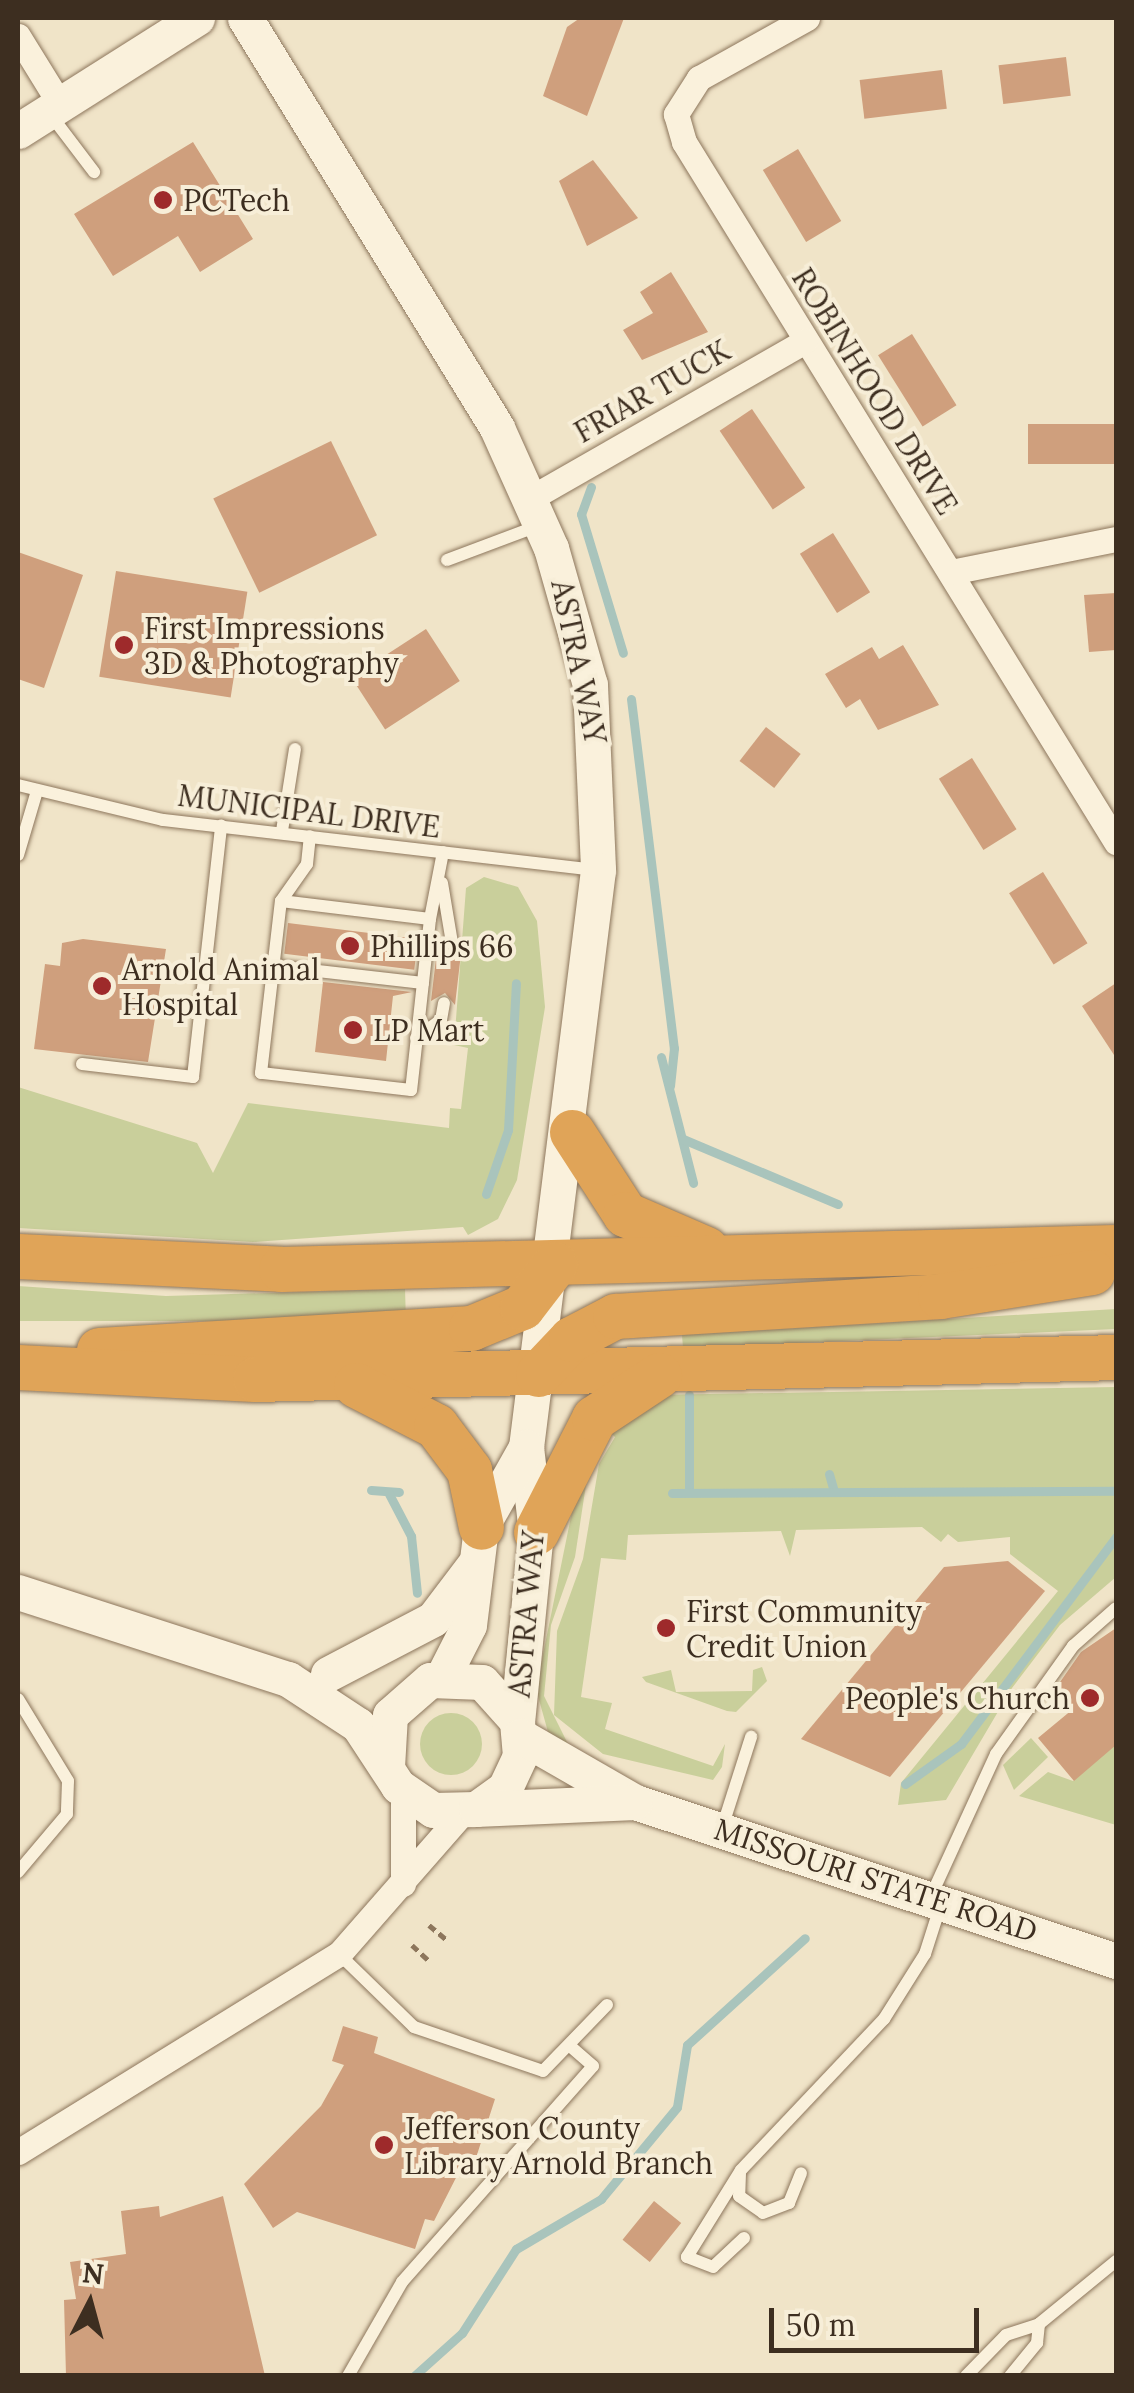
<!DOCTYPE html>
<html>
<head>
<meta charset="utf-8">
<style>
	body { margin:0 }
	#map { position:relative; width:1134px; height:2393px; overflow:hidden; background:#f0e4c8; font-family:Lora,serif }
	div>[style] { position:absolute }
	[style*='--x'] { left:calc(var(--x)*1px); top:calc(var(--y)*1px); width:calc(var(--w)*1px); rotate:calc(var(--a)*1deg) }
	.green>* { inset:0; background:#c9cf9b }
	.round { border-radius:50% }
	.stream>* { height:9px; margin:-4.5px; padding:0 4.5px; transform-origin:4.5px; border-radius:4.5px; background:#a9c4bc }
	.building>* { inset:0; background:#cf9f7d; transform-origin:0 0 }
	.path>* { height:5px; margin-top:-2.5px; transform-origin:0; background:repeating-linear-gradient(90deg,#8d765c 0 8px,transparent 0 13px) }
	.roads { filter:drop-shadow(0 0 2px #8d765c) drop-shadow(0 0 2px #8d765c) }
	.lane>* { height:12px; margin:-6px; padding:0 6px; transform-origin:6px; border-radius:6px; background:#faf1dc }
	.street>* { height:25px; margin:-12.5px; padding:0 12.5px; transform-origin:12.5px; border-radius:12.5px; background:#faf1dc }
	.secondary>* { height:35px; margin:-17.5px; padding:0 17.5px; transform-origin:17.5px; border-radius:17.5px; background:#faf1dc }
	.highway>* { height:45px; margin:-22.5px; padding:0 22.5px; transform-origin:22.5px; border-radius:22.5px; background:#e0a458 }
	.dots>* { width:28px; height:28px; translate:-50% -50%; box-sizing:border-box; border:5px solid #f7eed8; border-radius:50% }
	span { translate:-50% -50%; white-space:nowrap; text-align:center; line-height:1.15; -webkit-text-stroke:8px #f7eed8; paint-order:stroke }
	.poi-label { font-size:30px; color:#3d2e20 }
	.left { translate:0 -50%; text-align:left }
	.right { translate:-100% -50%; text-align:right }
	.street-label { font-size:30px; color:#3d2e20 }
	.frame { position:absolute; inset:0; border:20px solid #3d2e20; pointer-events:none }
	.north { position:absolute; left:40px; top:2253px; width:100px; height:100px; -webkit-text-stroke:8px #f7eed8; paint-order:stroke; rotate:6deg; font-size:28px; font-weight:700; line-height:40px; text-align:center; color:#3d2e20 }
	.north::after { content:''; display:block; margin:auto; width:35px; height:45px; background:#3d2e20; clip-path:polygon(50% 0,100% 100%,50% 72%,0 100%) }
	.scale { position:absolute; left:769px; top:2308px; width:210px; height:45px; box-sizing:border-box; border:5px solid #3d2e20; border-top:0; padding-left:12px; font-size:30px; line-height:35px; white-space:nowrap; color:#3d2e20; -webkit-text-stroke:8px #f7eed8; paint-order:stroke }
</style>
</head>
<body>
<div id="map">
	<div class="green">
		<div style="clip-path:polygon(484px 877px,518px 887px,537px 921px,545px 1007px,517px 1180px,498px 1219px,468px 1235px,463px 1227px,253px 1242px,18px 1228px,18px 1087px,197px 1143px,213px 1173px,248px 1103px,449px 1128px,450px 1108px,461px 1109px,468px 1048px,454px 1045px,466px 888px)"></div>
		<div style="clip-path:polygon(18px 1286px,166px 1296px,405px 1289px,406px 1321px,18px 1321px)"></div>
		<div style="clip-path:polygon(1116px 1309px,1116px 1329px,683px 1348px,682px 1335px)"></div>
		<div style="clip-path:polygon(1116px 1387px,1116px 1577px,1060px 1625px,1012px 1688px,946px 1800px,898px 1805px,901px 1783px,1058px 1591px,1010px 1554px,1010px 1537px,958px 1542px,948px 1534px,941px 1542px,922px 1527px,796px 1530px,790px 1556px,781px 1531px,628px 1535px,626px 1560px,601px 1558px,581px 1697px,612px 1703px,605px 1729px,713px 1766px,725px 1744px,722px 1767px,713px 1780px,603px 1754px,554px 1715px,557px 1631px,583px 1559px,599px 1464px,615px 1437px,605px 1427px,654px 1395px)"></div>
		<div style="clip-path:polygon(579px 1477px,587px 1478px,575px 1557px,551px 1625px,544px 1696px,572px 1752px,548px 1732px,536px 1689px)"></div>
		<div style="clip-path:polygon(762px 1667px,767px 1681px,736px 1712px,727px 1711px,646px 1682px,642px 1677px,671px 1670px,676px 1692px,752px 1691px,753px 1670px)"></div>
		<div class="round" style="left:420px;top:1713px;width:62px;height:62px"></div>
		<div style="clip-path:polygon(1031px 1738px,1048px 1757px,1014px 1790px,1003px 1765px)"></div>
		<div style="clip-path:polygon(1116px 1744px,1116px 1825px,1019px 1796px,1048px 1772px,1073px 1781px)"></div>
	</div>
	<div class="stream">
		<div style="--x:591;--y:487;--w:29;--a:110"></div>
		<div style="--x:581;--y:514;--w:145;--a:73.2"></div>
		<div style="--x:631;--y:699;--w:352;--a:83"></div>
		<div style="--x:674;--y:1048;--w:38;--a:96"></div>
		<div style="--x:661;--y:1057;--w:130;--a:75.7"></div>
		<div style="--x:683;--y:1139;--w:168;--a:22.8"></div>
		<div style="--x:486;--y:1194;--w:68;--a:-71"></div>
		<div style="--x:508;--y:1130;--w:147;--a:-86.9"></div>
		<div style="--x:689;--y:1395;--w:97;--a:90"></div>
		<div style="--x:829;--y:1474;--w:18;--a:74"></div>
		<div style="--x:371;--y:1490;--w:28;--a:4"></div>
		<div style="--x:388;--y:1492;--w:50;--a:62.4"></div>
		<div style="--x:411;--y:1536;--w:57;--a:84"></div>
		<div style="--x:672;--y:1493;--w:444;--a:-0.3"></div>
		<div style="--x:905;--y:1784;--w:69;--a:-35.5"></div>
		<div style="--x:961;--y:1744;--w:259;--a:-53.2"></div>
		<div style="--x:414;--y:2376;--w:64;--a:-41.9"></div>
		<div style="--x:462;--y:2333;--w:100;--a:-57.3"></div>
		<div style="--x:516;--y:2249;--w:99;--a:-30.5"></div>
		<div style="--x:601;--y:2199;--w:119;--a:-50.4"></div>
		<div style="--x:677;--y:2107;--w:63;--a:-80.8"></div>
		<div style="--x:687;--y:2045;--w:159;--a:-42.2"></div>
	</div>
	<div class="building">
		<div style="clip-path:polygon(580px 18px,624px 18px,587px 116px,543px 96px,567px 27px)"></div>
		<div style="left:1066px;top:57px;width:39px;height:68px;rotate:83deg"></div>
		<div style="left:942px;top:70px;width:39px;height:83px;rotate:83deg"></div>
		<div style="clip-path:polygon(193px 142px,253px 239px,200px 272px,178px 236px,113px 276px,74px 214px)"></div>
		<div style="left:798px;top:149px;width:84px;height:41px;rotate:59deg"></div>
		<div style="clip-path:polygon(593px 160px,638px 218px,587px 246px,559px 181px)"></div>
		<div style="clip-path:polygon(671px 272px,708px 332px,642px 360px,623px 330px,653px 313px,640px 292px)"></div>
		<div style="left:912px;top:334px;width:84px;height:40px;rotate:58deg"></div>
		<div style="left:752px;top:409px;width:95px;height:39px;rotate:56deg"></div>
		<div style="left:1116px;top:424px;width:40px;height:88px;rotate:90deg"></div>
		<div style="left:331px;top:441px;width:105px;height:131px;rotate:64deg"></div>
		<div style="left:833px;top:533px;width:70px;height:39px;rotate:58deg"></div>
		<div style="clip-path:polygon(18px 552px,83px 575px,44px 688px,18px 679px)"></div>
		<div style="left:116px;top:571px;width:133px;height:107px;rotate:9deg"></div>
		<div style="clip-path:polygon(1116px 593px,1116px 650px,1089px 652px,1084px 595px)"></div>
		<div style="left:426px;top:629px;width:62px;height:89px;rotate:57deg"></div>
		<div style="clip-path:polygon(903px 645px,939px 705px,878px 730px,860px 699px,846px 708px,825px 674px,872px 647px,879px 659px)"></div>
		<div style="left:766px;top:727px;width:44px;height:43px;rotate:38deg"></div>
		<div style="left:972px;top:758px;width:84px;height:39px;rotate:58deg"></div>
		<div style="left:1043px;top:872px;width:84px;height:40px;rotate:58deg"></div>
		<div style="left:288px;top:923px;width:131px;height:31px;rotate:7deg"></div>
		<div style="clip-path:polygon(83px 939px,166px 949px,148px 1062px,34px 1049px,45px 964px,60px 966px,62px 943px)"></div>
		<div style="clip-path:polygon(438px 942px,449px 953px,462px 945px,455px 1005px,445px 993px,431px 1001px)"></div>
		<div style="clip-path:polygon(323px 982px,412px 992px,393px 996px,386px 1061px,315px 1052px)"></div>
		<div style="clip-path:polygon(1116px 983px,1116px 1058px,1082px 1006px)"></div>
		<div style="clip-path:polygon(1008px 1561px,1045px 1591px,890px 1777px,801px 1739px,944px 1567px)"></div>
		<div style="clip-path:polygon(1116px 1628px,1116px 1745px,1074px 1781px,1038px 1738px,1073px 1709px,1058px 1685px,1081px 1652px)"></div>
		<div style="clip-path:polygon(343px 2026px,378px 2037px,374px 2053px,495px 2099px,474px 2164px,464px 2162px,434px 2221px,425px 2219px,415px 2249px,297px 2212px,273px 2228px,244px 2184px,321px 2106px,344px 2065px,332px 2061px)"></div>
		<div style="clip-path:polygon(223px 2196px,265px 2376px,66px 2376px,64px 2300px,76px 2299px,70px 2262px,126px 2254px,121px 2211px,159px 2206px,160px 2217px)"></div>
		<div style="left:654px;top:2201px;width:35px;height:50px;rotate:39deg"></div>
	</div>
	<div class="path">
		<div style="--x:429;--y:1925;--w:23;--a:40"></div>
		<div style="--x:412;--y:1945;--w:23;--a:43"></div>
	</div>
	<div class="roads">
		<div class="lane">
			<div style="--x:50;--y:114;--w:73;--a:52.8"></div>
			<div style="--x:447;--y:560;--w:99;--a:-20.6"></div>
			<div style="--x:18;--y:785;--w:149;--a:13.6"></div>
			<div style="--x:163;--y:820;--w:436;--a:6.6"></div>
			<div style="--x:282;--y:831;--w:83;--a:-81"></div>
			<div style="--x:18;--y:855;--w:67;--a:-73.5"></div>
			<div style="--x:442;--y:883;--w:61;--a:80.5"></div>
			<div style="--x:281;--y:901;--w:150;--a:6.9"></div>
			<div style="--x:430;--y:919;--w:172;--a:96.3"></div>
			<div style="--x:411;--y:1090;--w:151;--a:-173.5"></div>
			<div style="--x:261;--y:1073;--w:173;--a:-83.4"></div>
			<div style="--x:281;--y:901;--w:45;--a:-54.9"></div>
			<div style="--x:307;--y:864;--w:28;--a:-84"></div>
			<div style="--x:430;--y:919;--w:68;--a:-79"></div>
			<div style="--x:274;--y:966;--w:150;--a:6.5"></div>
			<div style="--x:416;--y:1038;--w:31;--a:-36"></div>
			<div style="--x:441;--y:1020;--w:17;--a:-80"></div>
			<div style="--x:82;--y:1064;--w:112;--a:6.7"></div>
			<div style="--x:193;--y:1077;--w:253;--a:-83.6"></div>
			<div style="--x:18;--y:1699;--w:96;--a:58.6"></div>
			<div style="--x:68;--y:1781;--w:33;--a:92"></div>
			<div style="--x:67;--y:1814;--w:76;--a:130.2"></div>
			<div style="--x:722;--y:1828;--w:96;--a:-72.3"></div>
			<div style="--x:931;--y:1896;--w:156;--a:-65.4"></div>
			<div style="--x:996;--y:1754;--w:133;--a:-54.5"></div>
			<div style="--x:1073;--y:1646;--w:57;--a:-41.5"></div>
			<div style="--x:339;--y:1954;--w:105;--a:44.2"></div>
			<div style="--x:414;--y:2027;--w:136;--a:18.8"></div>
			<div style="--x:543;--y:2071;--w:92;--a:-45.9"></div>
			<div style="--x:740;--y:2173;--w:23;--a:92"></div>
			<div style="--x:739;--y:2196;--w:29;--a:35"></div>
			<div style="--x:763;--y:2213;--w:28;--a:-21"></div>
			<div style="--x:789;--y:2203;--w:32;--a:-68"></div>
			<div style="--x:744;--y:2238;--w:42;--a:136.9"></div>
			<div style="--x:713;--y:2267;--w:28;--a:-159"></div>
			<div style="--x:687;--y:2257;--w:102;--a:-58.2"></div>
			<div style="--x:741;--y:2170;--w:208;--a:-46.6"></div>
			<div style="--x:884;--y:2019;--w:77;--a:-57.8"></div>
			<div style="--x:925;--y:1954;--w:49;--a:-72.3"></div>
			<div style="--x:348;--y:2376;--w:108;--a:-60.1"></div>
			<div style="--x:402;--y:2282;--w:288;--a:-48.5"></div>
			<div style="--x:593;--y:2066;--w:29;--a:-139"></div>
			<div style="--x:966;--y:2376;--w:57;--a:-45.7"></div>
			<div style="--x:1006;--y:2335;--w:35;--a:-18"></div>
			<div style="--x:1039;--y:2324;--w:99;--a:-39.3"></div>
			<div style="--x:1010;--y:2376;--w:43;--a:-50.7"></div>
			<div style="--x:1037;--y:2343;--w:19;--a:-84"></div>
		</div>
		<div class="street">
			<div style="--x:807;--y:18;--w:124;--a:150.9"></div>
			<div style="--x:699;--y:78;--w:43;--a:122.6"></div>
			<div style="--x:676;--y:114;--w:29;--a:74"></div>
			<div style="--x:684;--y:142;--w:823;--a:58.32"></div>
			<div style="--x:18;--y:36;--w:80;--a:58.3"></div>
			<div style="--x:531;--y:498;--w:316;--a:-29.8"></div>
			<div style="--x:951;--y:572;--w:168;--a:-11.3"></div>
			<div style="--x:403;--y:1791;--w:93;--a:90"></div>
			<div style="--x:18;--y:2152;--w:377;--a:-31.7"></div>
			<div style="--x:339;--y:1954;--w:190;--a:-48.8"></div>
		</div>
		<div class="secondary">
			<div style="--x:245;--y:18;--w:481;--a:58.4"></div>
			<div style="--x:497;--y:428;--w:132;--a:65.8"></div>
			<div style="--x:551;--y:548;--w:142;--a:74.1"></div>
			<div style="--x:590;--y:685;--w:185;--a:87.5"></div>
			<div style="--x:598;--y:870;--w:581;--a:97.11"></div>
			<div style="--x:526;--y:1447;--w:86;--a:83.3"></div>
			<div style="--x:536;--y:1532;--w:190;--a:95.7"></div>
			<div style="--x:18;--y:131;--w:212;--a:-32.3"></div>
			<div style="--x:18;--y:1592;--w:284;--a:17.9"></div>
			<div style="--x:288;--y:1679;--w:84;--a:33.3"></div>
			<div style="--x:358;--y:1725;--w:73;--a:56.7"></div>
			<div style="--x:398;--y:1786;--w:42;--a:34.4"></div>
			<div style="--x:433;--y:1810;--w:43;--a:-1.3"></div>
			<div style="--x:476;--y:1809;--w:36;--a:-36"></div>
			<div style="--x:505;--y:1788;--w:35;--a:-65"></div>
			<div style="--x:520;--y:1756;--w:35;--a:-95"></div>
			<div style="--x:517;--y:1721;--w:52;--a:-131.9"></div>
			<div style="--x:482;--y:1682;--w:52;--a:-177.8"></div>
			<div style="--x:430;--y:1680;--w:53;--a:138.8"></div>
			<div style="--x:390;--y:1715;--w:52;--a:93.3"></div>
			<div style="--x:328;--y:1674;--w:119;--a:-27.6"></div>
			<div style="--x:433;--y:1619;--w:68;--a:-52.8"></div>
			<div style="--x:442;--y:1678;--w:59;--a:-63"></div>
			<div style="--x:469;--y:1625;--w:99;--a:-83"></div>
			<div style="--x:481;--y:1527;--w:92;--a:-60.6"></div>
			<div style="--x:520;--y:1736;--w:133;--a:29.9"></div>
			<div style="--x:635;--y:1802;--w:507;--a:18.29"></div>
			<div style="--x:476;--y:1809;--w:159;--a:-2.5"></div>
		</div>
		<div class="highway">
			<div style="--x:572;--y:1132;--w:98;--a:57.1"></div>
			<div style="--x:625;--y:1214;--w:88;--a:23.4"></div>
			<div style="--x:18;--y:1256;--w:263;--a:2.8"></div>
			<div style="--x:281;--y:1269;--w:835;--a:-1.51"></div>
			<div style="--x:99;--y:1350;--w:373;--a:-3.4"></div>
			<div style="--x:471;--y:1328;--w:55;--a:-22.4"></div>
			<div style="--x:522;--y:1307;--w:54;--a:-52.5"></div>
			<div style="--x:18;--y:1367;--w:237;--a:2.9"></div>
			<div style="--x:255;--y:1379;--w:861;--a:-1.46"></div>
			<div style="--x:538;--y:1374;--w:48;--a:-46.7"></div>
			<div style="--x:571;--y:1339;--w:50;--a:-27.6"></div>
			<div style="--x:615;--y:1316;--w:326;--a:-3.5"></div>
			<div style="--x:940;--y:1296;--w:154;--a:-9"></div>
			<div style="--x:356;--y:1385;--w:90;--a:27.1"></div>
			<div style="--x:436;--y:1426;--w:55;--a:53.1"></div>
			<div style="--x:469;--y:1470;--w:58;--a:78.1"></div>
			<div style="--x:536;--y:1532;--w:128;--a:-63"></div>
			<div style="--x:594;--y:1418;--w:78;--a:-33.5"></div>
		</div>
	</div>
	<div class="dots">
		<div style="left:163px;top:200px;background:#9e2a2b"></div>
		<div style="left:124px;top:645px;background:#9e2a2b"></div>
		<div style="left:350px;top:946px;background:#9e2a2b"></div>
		<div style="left:102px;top:986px;background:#9e2a2b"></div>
		<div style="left:353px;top:1030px;background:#9e2a2b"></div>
		<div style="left:666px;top:1628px;background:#9e2a2b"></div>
		<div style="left:1090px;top:1698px;background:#9e2a2b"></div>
		<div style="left:384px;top:2145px;background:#9e2a2b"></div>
	</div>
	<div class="poi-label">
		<span class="left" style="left:183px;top:200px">PCTech</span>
		<span class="left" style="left:144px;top:645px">First Impressions<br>3D &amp; Photography</span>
		<span class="left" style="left:370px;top:946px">Phillips 66</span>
		<span class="left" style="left:122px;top:986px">Arnold Animal<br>Hospital</span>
		<span class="left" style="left:373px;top:1030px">LP Mart</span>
		<span class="left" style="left:686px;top:1628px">First Community<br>Credit Union</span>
		<span class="right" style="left:1070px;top:1698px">People's Church</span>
		<span class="left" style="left:404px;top:2145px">Jefferson County<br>Library Arnold Branch</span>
	</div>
	<div class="street-label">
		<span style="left:652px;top:391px;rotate:-30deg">FRIAR TUCK</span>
		<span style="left:875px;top:391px;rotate:58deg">ROBINHOOD DRIVE</span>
		<span style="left:579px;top:662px;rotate:78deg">ASTRA WAY</span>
		<span style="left:309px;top:811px;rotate:7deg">MUNICIPAL DRIVE</span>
		<span style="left:526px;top:1614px;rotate:-85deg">ASTRA WAY</span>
		<span style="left:876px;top:1880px;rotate:18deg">MISSOURI STATE ROAD</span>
	</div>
	<div class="frame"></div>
	<div class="north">N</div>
	<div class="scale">50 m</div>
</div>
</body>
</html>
